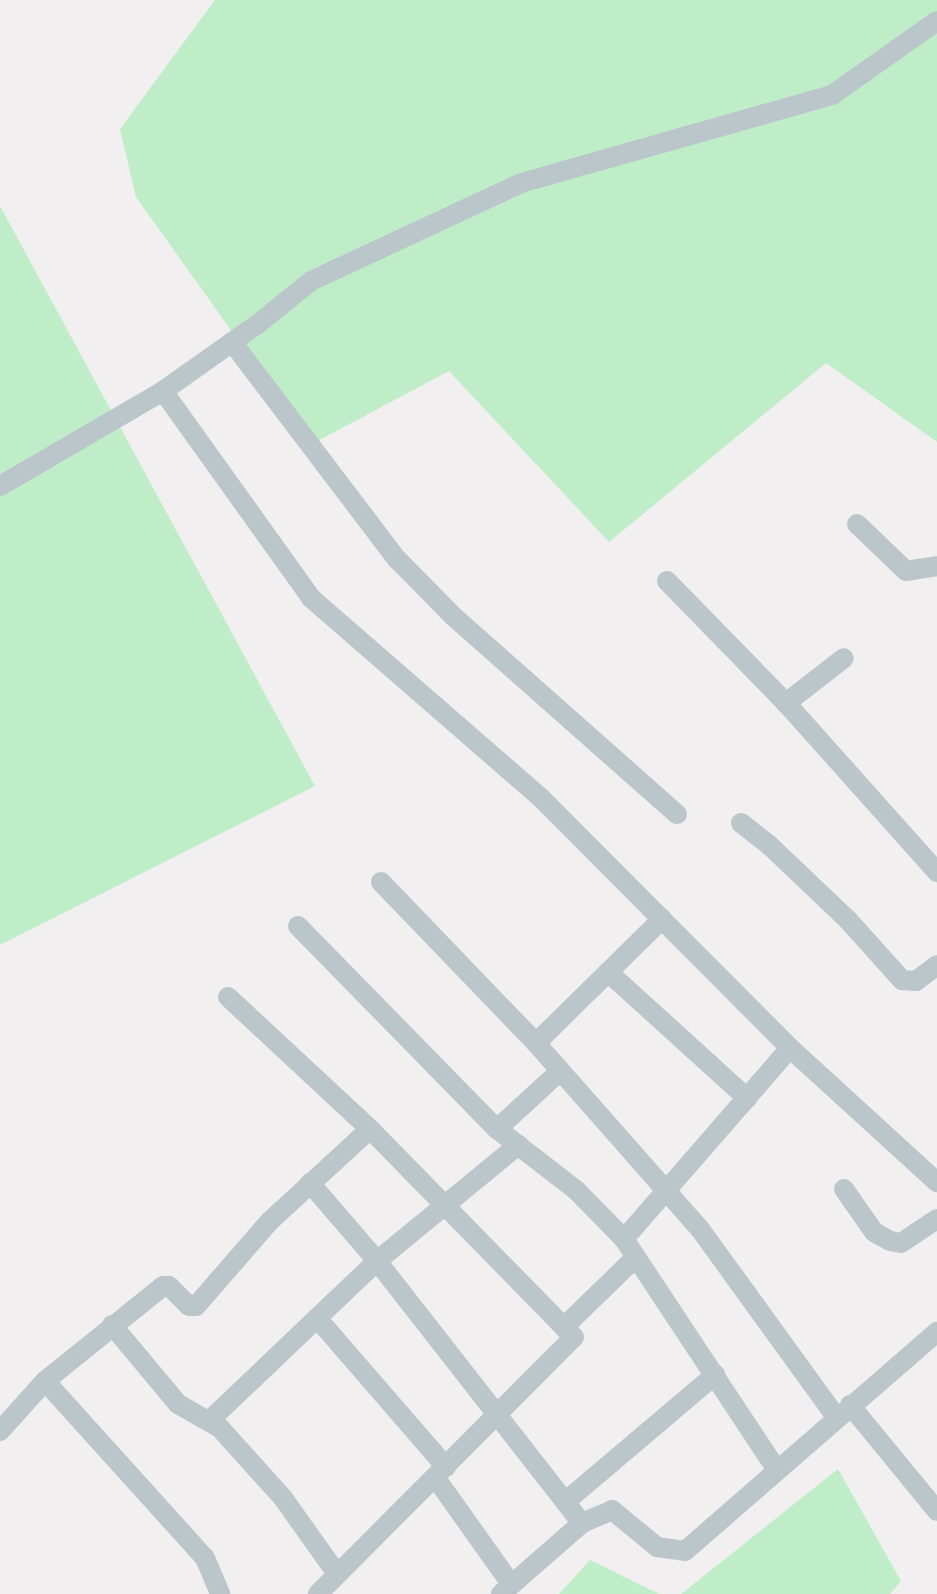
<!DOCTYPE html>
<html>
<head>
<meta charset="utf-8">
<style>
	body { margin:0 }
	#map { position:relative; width:937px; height:1594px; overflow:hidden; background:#f1efef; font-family:"Noto Sans",sans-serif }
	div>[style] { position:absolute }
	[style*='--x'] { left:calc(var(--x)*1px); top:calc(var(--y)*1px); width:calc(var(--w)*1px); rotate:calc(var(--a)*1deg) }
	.green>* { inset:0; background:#bfedc7 }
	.street>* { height:20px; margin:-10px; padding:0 10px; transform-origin:10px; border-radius:10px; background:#bbc6cb }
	span { translate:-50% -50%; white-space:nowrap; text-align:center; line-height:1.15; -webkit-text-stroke:4.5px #fff; paint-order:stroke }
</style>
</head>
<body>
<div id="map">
	<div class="green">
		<div style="clip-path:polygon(215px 0,937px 0,937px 442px,826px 363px,609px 542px,449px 371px,312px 444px,136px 197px,120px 129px)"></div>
		<div style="clip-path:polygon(0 206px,315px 786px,0 945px)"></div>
		<div style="clip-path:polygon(838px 1469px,901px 1581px,890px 1594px,681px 1594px)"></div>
		<div style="clip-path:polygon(590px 1560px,659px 1594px,559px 1594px)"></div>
	</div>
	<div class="street">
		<div style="--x:232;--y:342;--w:273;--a:52.8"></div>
		<div style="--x:397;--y:559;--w:80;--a:45.5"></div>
		<div style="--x:453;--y:616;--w:299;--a:41.5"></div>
		<div style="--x:163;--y:391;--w:254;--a:54.4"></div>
		<div style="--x:311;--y:598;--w:306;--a:41"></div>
		<div style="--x:542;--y:799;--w:351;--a:45.1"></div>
		<div style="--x:790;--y:1048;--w:199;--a:42.4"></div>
		<div style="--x:0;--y:486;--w:189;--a:-30.2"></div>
		<div style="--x:163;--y:391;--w:118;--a:-35.3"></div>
		<div style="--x:259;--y:323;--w:67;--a:-38.9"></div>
		<div style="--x:311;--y:281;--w:232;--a:-25"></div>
		<div style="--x:521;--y:183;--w:323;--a:-15.8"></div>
		<div style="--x:832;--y:95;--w:128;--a:-35.2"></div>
		<div style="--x:857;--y:524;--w:68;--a:43.8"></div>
		<div style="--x:906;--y:571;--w:31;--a:-9"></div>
		<div style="--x:667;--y:581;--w:170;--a:45.7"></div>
		<div style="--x:786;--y:703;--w:227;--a:48.2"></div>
		<div style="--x:786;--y:703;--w:73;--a:-37.8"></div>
		<div style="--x:741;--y:823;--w:34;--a:38"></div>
		<div style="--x:768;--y:844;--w:110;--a:43.5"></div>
		<div style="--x:848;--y:920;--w:81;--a:48"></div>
		<div style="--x:902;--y:980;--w:14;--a:4"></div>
		<div style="--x:916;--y:981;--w:26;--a:-37"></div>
		<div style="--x:381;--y:882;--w:223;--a:46.1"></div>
		<div style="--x:536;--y:1043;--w:248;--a:48.6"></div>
		<div style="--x:700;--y:1229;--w:232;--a:54.1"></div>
		<div style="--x:298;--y:926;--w:284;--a:45.6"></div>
		<div style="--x:497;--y:1129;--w:100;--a:37.7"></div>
		<div style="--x:576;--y:1190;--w:69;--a:45.6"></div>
		<div style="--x:624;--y:1239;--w:277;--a:56.5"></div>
		<div style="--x:608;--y:972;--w:188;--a:42.2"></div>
		<div style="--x:228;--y:997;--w:194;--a:42.9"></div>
		<div style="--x:370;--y:1129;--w:291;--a:45.6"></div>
		<div style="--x:574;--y:1337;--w:363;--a:134.9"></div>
		<div style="--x:536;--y:1043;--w:177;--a:-44.5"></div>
		<div style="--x:497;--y:1129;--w:86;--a:-42.6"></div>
		<div style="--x:310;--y:1183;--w:103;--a:49.3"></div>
		<div style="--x:377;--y:1261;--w:333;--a:52"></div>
		<div style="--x:844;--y:1189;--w:52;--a:55.1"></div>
		<div style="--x:874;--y:1232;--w:18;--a:29"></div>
		<div style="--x:890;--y:1241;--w:11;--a:10"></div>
		<div style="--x:901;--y:1243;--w:43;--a:-33.7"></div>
		<div style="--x:624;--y:1239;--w:253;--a:-49"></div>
		<div style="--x:317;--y:1318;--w:197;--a:49.1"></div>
		<div style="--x:112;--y:1325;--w:103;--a:50.1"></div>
		<div style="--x:178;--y:1404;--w:48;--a:29.7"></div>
		<div style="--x:220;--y:1428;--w:94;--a:48"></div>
		<div style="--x:283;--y:1498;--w:93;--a:54.6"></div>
		<div style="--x:564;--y:1327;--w:100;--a:-44.2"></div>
		<div style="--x:45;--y:1381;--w:239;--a:47.9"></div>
		<div style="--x:205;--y:1558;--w:39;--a:67"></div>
		<div style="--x:850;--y:1405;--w:137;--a:50.6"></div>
		<div style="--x:209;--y:1421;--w:232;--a:-43.6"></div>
		<div style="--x:377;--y:1261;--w:183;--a:-39.4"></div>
		<div style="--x:0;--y:1431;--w:67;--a:-48"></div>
		<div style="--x:45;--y:1381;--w:151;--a:-38.8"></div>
		<div style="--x:163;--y:1286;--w:6;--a:0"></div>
		<div style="--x:169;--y:1286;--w:28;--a:45"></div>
		<div style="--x:189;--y:1306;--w:7;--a:0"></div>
		<div style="--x:196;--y:1306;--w:113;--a:-49"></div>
		<div style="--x:270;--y:1221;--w:136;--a:-42.6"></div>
		<div style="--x:435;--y:1477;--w:131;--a:54.6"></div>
		<div style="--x:565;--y:1502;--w:197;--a:-40.3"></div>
		<div style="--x:501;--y:1594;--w:108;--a:-41.2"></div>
		<div style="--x:582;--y:1523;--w:33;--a:-23"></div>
		<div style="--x:612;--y:1510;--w:58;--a:39.4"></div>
		<div style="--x:657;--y:1547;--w:28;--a:8"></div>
		<div style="--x:685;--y:1551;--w:334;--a:-41"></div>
	</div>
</div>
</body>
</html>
